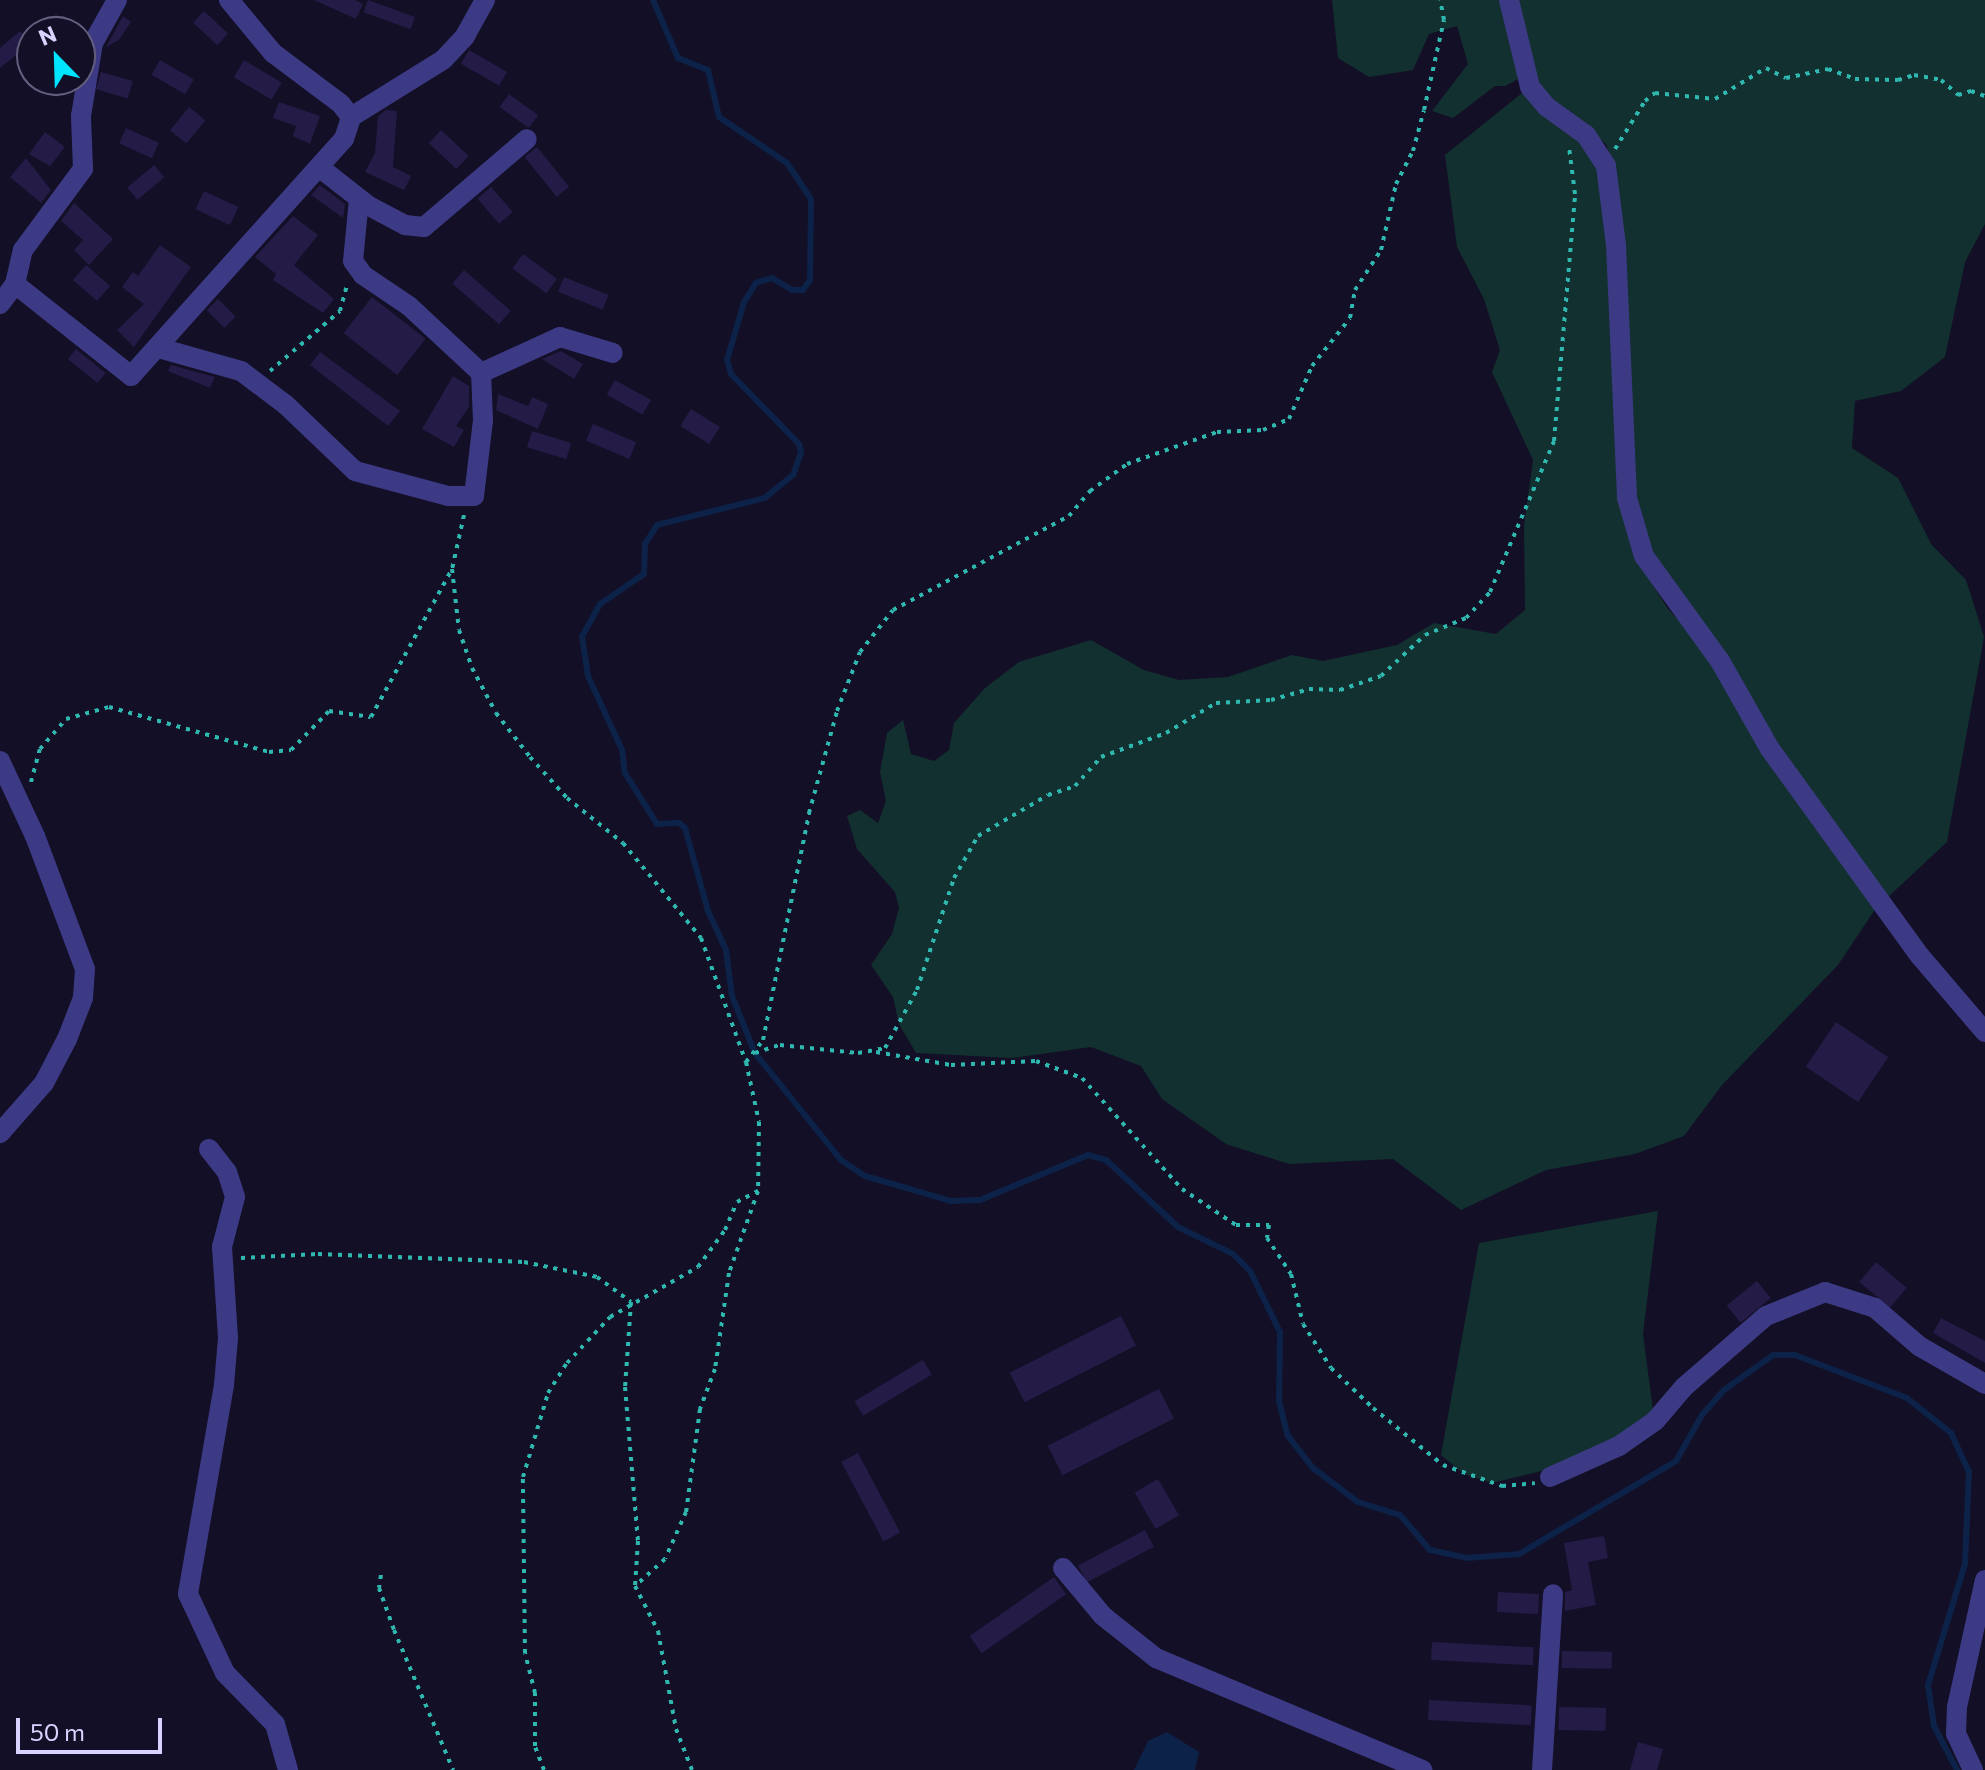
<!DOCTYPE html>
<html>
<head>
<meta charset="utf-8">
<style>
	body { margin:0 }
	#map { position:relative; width:1985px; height:1770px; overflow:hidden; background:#130f26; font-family:Commissioner,sans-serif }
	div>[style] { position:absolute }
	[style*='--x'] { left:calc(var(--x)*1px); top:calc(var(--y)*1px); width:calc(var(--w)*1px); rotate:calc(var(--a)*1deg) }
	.green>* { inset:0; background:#12302f }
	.water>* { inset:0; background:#0c2248 }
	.stream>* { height:6px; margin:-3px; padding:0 3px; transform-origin:3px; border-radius:3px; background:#0c2248 }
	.building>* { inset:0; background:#241b47; transform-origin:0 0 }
	.path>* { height:4px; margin-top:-2px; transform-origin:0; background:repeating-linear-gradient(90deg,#2fb8b0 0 4px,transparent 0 10px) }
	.minor>* { height:20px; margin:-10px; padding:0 10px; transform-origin:10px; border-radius:10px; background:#3d3a85 }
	span { translate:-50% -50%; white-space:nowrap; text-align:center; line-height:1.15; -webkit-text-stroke:6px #130f26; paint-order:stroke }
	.north { position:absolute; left:16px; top:16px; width:80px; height:80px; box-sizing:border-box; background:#130f26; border:2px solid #625e7d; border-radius:50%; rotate:337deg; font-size:22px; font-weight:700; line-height:32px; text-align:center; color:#d9d4ff }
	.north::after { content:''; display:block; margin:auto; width:28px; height:36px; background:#00e5ff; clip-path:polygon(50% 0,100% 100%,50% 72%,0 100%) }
	.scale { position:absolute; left:16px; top:1718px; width:146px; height:36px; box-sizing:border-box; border:4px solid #d9d4ff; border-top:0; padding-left:10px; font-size:24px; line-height:28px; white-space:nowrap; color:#d9d4ff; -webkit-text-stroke:6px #130f26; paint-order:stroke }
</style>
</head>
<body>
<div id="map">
	<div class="green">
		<div style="clip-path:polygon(1332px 0,1985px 0,1985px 224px,1965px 262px,1945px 357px,1901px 391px,1855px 401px,1852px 448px,1898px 478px,1931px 544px,1966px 580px,1984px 637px,1947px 842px,1887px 898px,1758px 722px,1647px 550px,1632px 502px,1612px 162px,1606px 144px,1524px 76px,1505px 86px,1495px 86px,1453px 118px,1432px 111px,1468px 64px,1457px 26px,1429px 34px,1413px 70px,1369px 77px,1338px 58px)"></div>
		<div style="clip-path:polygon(1522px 93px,1584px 138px,1601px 166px,1639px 563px,1668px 609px,1713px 657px,1878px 905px,1838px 965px,1722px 1085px,1684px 1136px,1635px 1154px,1546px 1170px,1461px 1210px,1393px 1159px,1289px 1164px,1226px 1144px,1162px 1099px,1141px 1066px,1091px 1047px,1012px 1058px,916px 1053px,899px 1024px,893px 997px,871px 965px,892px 934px,899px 908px,895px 892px,857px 849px,847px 816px,860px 810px,878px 823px,886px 801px,880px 772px,887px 733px,903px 720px,911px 754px,934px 761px,949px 750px,954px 723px,985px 688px,1019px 662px,1091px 640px,1144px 670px,1179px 680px,1228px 677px,1292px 655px,1323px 661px,1397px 645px,1434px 623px,1496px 634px,1525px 610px,1524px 525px,1533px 460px,1492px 372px,1500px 350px,1484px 299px,1457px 247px,1445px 155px)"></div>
		<div style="clip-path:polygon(1658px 1211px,1643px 1334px,1653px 1410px,1626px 1437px,1554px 1468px,1492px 1483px,1464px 1474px,1441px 1455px,1479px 1243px)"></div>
	</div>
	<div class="water">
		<div style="clip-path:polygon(1167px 1732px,1199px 1752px,1195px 1770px,1134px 1770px,1148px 1741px)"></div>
	</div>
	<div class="stream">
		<div style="--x:653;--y:0;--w:63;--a:66.7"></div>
		<div style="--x:678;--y:58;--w:32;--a:22"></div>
		<div style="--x:708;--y:70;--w:48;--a:76.8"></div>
		<div style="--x:719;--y:117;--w:82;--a:34.1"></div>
		<div style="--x:787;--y:163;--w:43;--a:56.3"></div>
		<div style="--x:811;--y:199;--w:81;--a:90.7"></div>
		<div style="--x:810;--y:280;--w:12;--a:125"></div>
		<div style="--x:803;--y:290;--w:11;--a:180"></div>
		<div style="--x:792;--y:290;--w:23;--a:-149"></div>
		<div style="--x:772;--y:278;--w:17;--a:163"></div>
		<div style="--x:756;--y:283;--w:22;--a:122"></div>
		<div style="--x:744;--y:302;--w:60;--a:106.3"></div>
		<div style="--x:727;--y:360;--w:15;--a:74"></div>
		<div style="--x:731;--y:374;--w:98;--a:45.8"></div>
		<div style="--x:799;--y:444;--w:9;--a:77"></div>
		<div style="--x:801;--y:453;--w:23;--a:110"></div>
		<div style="--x:793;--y:475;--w:36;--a:141"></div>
		<div style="--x:765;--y:498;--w:111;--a:166"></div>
		<div style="--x:657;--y:525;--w:22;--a:122"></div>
		<div style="--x:645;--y:544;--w:30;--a:92"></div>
		<div style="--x:644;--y:574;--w:53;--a:145.7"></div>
		<div style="--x:600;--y:604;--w:37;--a:119"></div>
		<div style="--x:582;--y:636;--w:40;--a:81.5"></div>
		<div style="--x:588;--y:676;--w:81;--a:65.3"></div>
		<div style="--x:622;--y:750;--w:23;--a:83"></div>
		<div style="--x:625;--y:773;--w:60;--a:57.9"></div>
		<div style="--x:657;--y:824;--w:22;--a:-3"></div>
		<div style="--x:679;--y:823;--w:8;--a:40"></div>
		<div style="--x:685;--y:828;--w:86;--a:74.5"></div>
		<div style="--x:708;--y:911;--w:43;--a:65.2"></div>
		<div style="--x:726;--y:950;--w:46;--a:82.6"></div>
		<div style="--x:732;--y:996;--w:61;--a:68"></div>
		<div style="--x:755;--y:1053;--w:137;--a:51.2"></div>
		<div style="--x:841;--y:1160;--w:29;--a:34"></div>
		<div style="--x:865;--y:1176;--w:90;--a:16.2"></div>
		<div style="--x:951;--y:1201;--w:29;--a:-2"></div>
		<div style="--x:980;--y:1200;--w:117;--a:-22.6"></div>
		<div style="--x:1088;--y:1155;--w:19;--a:16"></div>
		<div style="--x:1106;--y:1160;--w:98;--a:42.9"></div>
		<div style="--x:1178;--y:1227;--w:61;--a:26.1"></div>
		<div style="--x:1233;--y:1254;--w:24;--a:45"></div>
		<div style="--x:1250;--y:1271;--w:68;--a:63.8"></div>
		<div style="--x:1280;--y:1332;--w:69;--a:90.8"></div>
		<div style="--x:1279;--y:1401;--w:36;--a:76"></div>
		<div style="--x:1288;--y:1436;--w:41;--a:52"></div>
		<div style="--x:1313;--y:1468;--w:56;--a:37.1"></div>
		<div style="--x:1358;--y:1502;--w:44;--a:17.2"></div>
		<div style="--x:1400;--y:1515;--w:46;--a:49.4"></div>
		<div style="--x:1430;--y:1550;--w:38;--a:12"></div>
		<div style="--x:1467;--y:1558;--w:52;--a:-4.4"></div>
		<div style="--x:1519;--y:1554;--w:182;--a:-30.6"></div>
		<div style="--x:1676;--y:1461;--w:53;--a:-60.5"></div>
		<div style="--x:1702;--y:1415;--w:33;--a:-49"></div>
		<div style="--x:1724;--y:1390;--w:60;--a:-35.5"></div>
		<div style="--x:1773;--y:1355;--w:22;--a:0"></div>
		<div style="--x:1795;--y:1355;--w:120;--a:21"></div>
		<div style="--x:1907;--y:1398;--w:56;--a:38.5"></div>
		<div style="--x:1951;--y:1433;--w:43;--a:65.2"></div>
		<div style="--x:1969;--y:1472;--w:92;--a:92.5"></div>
		<div style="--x:1965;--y:1564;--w:127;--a:107"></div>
		<div style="--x:1928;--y:1685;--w:41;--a:81.7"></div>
		<div style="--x:1934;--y:1726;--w:50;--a:62.4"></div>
	</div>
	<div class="building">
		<div style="clip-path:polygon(314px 0,355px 0,363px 4px,356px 19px)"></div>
		<div style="left:368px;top:0;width:50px;height:13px;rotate:20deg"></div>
		<div style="left:204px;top:11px;width:33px;height:16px;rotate:43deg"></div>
		<div style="clip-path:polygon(123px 16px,131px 22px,119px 40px,106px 47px)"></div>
		<div style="clip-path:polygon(20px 31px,30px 44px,0 68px,0 48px)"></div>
		<div style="left:469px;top:50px;width:44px;height:16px;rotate:30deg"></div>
		<div style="left:160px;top:60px;width:39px;height:17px;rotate:30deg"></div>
		<div style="left:244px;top:60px;width:44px;height:20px;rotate:31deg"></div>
		<div style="left:101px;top:72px;width:33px;height:18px;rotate:16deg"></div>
		<div style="left:509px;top:94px;width:36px;height:16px;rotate:36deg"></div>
		<div style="clip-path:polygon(279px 102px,320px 116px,310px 144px,293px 136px,296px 126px,273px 118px)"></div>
		<div style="left:189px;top:107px;width:21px;height:30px;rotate:39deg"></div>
		<div style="clip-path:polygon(386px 110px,397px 111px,393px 167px,411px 176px,404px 190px,365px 172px,375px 153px,378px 116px)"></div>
		<div style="left:126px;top:128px;width:36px;height:17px;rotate:24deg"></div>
		<div style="left:441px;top:130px;width:38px;height:18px;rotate:43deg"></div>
		<div style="clip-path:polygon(45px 132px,65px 147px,50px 166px,29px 154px)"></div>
		<div style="left:537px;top:147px;width:51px;height:16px;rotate:51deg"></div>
		<div style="clip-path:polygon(26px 158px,51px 190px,41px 203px,10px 177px)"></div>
		<div style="left:154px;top:165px;width:16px;height:35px;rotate:50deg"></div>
		<div style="clip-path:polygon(320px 185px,345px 204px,343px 218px,311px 195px)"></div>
		<div style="left:491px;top:187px;width:33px;height:18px;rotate:49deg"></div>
		<div style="left:204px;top:191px;width:38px;height:20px;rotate:25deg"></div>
		<div style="clip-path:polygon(74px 203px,113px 239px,89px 265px,74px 250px,83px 240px,61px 221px)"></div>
		<div style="clip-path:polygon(293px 216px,318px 235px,294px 265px,334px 299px,323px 313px,273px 280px,276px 274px,255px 257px)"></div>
		<div style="clip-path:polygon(160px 245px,191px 267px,134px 347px,117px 330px,144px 304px,122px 287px,133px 272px,138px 276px)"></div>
		<div style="left:523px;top:254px;width:42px;height:18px;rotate:36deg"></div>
		<div style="left:86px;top:265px;width:32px;height:20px;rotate:41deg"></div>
		<div style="left:464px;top:270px;width:62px;height:18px;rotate:41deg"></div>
		<div style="left:564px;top:277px;width:48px;height:16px;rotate:22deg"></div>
		<div style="left:372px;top:297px;width:68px;height:46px;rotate:38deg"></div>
		<div style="left:218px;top:299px;width:25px;height:16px;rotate:45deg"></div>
		<div style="left:76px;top:349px;width:38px;height:13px;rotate:39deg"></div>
		<div style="clip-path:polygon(561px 351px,583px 364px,574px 379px,542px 359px)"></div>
		<div style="clip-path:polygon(320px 352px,400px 411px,388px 426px,310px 365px)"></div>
		<div style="clip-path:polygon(171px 365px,215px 377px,210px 388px,168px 371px)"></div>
		<div style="clip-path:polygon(453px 376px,469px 386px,469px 407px,456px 426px,464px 430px,454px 447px,422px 429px)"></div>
		<div style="left:615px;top:380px;width:41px;height:17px;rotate:29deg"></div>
		<div style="clip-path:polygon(498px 394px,528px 406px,532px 397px,548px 404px,538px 429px,496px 410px)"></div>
		<div style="left:691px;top:409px;width:34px;height:20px;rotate:32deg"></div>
		<div style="left:593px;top:424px;width:47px;height:18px;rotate:23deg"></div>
		<div style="left:532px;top:431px;width:41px;height:17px;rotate:17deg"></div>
		<div style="left:1836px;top:1022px;width:63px;height:54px;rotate:34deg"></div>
		<div style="left:1876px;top:1262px;width:40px;height:26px;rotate:40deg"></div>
		<div style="left:1757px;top:1281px;width:22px;height:39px;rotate:51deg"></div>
		<div style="left:1121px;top:1316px;width:33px;height:125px;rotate:63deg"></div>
		<div style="clip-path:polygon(1941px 1318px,1985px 1341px,1985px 1363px,1933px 1333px)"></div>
		<div style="left:923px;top:1360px;width:17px;height:80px;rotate:59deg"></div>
		<div style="left:1159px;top:1389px;width:33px;height:125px;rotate:63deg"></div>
		<div style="left:858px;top:1453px;width:90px;height:19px;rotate:62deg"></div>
		<div style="left:1158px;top:1479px;width:42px;height:27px;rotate:60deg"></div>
		<div style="left:1145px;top:1530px;width:19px;height:76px;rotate:62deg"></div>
		<div style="clip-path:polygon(1604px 1536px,1608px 1558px,1588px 1562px,1596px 1605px,1565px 1611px,1565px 1592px,1572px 1590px,1564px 1543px)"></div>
		<div style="left:1054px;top:1577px;width:21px;height:103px;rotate:55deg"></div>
		<div style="left:1498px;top:1592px;width:41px;height:20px;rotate:3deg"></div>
		<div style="left:1432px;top:1642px;width:102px;height:18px;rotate:3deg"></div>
		<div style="left:1562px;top:1651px;width:50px;height:17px;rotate:1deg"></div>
		<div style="left:1429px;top:1700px;width:103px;height:20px;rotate:3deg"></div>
		<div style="left:1559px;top:1707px;width:47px;height:23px;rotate:1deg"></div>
		<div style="clip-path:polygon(1638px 1742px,1663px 1749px,1657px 1770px,1630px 1770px)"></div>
	</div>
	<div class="path">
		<div style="--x:1615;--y:149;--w:57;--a:-58"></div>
		<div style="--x:1645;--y:101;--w:13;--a:-39"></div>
		<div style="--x:1655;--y:93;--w:60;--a:5.7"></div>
		<div style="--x:1715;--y:99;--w:60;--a:-31.3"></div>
		<div style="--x:1766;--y:68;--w:22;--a:27"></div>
		<div style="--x:1786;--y:78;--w:43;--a:-12.1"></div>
		<div style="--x:1828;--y:69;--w:29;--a:20"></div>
		<div style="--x:1855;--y:79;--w:43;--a:1.3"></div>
		<div style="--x:1898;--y:80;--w:17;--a:-17"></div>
		<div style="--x:1914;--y:75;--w:27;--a:10"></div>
		<div style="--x:1941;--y:80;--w:23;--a:41"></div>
		<div style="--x:1958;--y:95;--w:14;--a:-17"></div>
		<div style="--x:1971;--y:91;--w:15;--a:20"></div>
		<div style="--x:270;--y:371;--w:92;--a:-40.6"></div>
		<div style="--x:340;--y:311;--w:27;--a:-75"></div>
		<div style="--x:464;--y:515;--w:55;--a:102.5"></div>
		<div style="--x:452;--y:569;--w:61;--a:83.5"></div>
		<div style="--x:459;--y:630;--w:40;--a:71.1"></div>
		<div style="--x:472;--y:668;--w:51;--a:61.9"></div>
		<div style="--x:496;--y:713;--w:56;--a:52.3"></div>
		<div style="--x:530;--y:757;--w:55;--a:47.9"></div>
		<div style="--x:567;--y:798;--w:72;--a:38.8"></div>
		<div style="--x:623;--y:843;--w:123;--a:50.6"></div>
		<div style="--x:701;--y:938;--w:132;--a:70.1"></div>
		<div style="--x:746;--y:1062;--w:61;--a:77.8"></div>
		<div style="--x:759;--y:1122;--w:69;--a:90.8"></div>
		<div style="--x:758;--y:1191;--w:87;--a:109.5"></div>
		<div style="--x:729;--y:1273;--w:97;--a:98.3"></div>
		<div style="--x:715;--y:1369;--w:43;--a:110.6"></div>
		<div style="--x:700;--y:1409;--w:104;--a:97.7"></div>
		<div style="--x:686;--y:1512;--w:51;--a:114.1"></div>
		<div style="--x:665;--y:1559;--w:40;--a:138"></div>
		<div style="--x:31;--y:782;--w:34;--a:-75"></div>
		<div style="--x:40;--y:749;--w:40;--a:-49"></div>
		<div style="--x:66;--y:719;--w:45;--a:-15.6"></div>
		<div style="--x:109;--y:707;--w:166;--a:15.7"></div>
		<div style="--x:269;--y:752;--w:22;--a:-5"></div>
		<div style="--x:291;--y:750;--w:54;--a:-45.7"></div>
		<div style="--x:329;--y:711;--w:42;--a:8.1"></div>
		<div style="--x:371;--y:717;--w:169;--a:-61.3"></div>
		<div style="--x:876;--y:1052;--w:76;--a:9.8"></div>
		<div style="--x:951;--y:1065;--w:85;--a:-2.7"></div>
		<div style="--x:1036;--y:1061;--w:49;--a:20.3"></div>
		<div style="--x:1082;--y:1078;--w:149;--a:48"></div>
		<div style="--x:1182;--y:1189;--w:65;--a:33.7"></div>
		<div style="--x:1236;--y:1225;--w:33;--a:0"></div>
		<div style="--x:1269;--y:1225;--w:13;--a:99"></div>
		<div style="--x:1267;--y:1238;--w:43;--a:56.3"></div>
		<div style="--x:1291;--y:1274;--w:51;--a:76.5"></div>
		<div style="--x:1303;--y:1324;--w:52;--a:57.5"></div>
		<div style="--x:1331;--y:1368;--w:58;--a:43.6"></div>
		<div style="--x:1373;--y:1408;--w:90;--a:39.2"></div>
		<div style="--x:1443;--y:1465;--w:63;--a:19.6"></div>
		<div style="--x:1502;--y:1486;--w:33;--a:-5"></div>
		<div style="--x:755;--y:1053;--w:26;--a:-18"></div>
		<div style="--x:780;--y:1045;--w:78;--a:5.9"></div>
		<div style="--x:858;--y:1053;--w:27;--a:-10"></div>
		<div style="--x:885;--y:1048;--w:66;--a:-61.1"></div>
		<div style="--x:917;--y:990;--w:118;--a:-71.7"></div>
		<div style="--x:954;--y:878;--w:48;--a:-60.3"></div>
		<div style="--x:978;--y:836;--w:81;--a:-30.4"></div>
		<div style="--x:1048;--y:795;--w:28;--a:-18"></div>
		<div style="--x:1075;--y:786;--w:39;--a:-48"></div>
		<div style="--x:1101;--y:757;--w:69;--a:-20.3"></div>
		<div style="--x:1166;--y:733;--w:58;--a:-31"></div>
		<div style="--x:1216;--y:703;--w:55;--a:-3.1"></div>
		<div style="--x:1271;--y:700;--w:40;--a:-16"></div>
		<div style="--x:1309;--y:689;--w:31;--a:2"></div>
		<div style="--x:1340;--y:690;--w:43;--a:-18.9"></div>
		<div style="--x:1381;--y:676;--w:60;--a:-43"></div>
		<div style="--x:1425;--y:635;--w:44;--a:-22.5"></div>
		<div style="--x:1466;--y:618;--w:35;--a:-47"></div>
		<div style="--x:1490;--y:592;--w:164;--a:-67"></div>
		<div style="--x:1554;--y:441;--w:248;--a:-85.1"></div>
		<div style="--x:1575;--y:194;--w:47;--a:-97.3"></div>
		<div style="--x:746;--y:1062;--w:28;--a:-52"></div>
		<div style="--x:763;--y:1040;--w:232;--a:-78.5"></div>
		<div style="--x:809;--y:813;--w:106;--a:-74.6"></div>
		<div style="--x:837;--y:711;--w:63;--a:-68.7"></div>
		<div style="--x:860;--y:652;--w:53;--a:-51.8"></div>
		<div style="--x:893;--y:610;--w:200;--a:-28.1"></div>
		<div style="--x:1069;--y:516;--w:33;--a:-50"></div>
		<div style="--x:1090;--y:491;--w:46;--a:-36.1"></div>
		<div style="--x:1127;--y:464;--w:96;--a:-19.6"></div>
		<div style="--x:1217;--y:432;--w:46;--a:-2.5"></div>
		<div style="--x:1263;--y:430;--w:28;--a:-23"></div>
		<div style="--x:1289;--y:419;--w:58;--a:-66.5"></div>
		<div style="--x:1312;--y:366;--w:61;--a:-51.6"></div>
		<div style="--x:1350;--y:318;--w:28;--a:-80"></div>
		<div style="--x:1355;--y:290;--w:48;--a:-57"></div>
		<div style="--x:1381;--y:250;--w:68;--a:-77.2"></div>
		<div style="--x:1396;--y:184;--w:37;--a:-63"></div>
		<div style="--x:1413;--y:151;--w:42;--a:-75"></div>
		<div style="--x:1424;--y:110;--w:92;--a:-77.5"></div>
		<div style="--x:1444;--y:20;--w:20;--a:-101"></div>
		<div style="--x:241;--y:1258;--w:77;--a:-3"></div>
		<div style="--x:318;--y:1254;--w:206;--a:2.2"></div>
		<div style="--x:524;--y:1262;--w:75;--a:11.6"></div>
		<div style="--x:597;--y:1277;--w:42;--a:36.3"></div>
		<div style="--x:631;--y:1302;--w:85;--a:94"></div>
		<div style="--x:625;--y:1387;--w:155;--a:85.2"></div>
		<div style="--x:638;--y:1541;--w:45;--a:93.8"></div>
		<div style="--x:635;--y:1586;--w:51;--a:62.9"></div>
		<div style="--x:658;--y:1631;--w:100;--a:79.6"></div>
		<div style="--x:676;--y:1729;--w:44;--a:68.7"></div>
		<div style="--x:381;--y:1575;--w:13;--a:99"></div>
		<div style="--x:379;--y:1588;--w:45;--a:70.3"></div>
		<div style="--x:394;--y:1630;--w:152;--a:67.1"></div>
		<div style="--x:544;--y:1770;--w:26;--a:-111"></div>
		<div style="--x:535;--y:1746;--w:53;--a:-90"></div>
		<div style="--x:535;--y:1693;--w:41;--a:-104"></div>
		<div style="--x:525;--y:1653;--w:176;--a:-90.7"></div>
		<div style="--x:523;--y:1477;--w:88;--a:-73.4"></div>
		<div style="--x:548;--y:1393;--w:36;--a:-58"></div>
		<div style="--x:567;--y:1363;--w:63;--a:-46.9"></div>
		<div style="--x:610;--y:1317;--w:101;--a:-29.6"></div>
		<div style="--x:698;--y:1267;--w:46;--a:-53.9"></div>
		<div style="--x:725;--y:1230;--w:30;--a:-67"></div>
		<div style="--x:737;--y:1202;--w:24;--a:-28"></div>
	</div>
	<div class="minor">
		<div style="--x:1509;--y:0;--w:89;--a:76.4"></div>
		<div style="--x:1530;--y:87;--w:26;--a:50"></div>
		<div style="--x:1547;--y:107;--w:48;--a:35.7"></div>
		<div style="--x:1586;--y:135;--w:37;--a:57"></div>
		<div style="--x:1606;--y:166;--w:80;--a:82.8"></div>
		<div style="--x:1616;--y:245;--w:253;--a:87.5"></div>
		<div style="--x:1627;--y:498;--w:60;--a:73.7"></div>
		<div style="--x:1644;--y:556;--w:130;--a:54.1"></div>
		<div style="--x:1720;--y:661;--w:101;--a:60.4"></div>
		<div style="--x:1770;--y:749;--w:256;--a:54.1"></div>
		<div style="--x:1920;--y:956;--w:100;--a:49.5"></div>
		<div style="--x:351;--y:117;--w:108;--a:-31.8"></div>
		<div style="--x:443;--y:60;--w:33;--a:-47"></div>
		<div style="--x:465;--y:36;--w:41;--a:-60.9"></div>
		<div style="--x:319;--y:167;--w:63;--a:38"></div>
		<div style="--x:369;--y:206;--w:41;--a:27.8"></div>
		<div style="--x:405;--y:225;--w:19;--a:6"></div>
		<div style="--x:424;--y:227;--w:135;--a:-40.5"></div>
		<div style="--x:359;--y:199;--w:62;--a:95.5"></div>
		<div style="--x:353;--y:261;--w:17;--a:54"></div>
		<div style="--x:363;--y:275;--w:55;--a:34"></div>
		<div style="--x:409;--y:306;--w:98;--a:42.9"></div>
		<div style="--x:481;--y:373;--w:87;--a:-24.5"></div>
		<div style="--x:560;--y:337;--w:55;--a:16.8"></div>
		<div style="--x:15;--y:284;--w:148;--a:38.4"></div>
		<div style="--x:131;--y:376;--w:319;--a:-48.1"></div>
		<div style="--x:344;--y:139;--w:23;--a:-72"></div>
		<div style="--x:351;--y:117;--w:16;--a:-128"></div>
		<div style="--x:341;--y:104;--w:85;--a:-143.1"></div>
		<div style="--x:273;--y:53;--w:69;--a:-129.7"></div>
		<div style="--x:0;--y:304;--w:25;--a:-53"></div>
		<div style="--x:15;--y:284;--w:35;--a:-77"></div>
		<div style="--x:23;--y:250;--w:101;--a:-53.5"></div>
		<div style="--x:83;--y:169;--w:53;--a:-92.2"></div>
		<div style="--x:81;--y:116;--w:74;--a:-80.7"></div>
		<div style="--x:93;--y:43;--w:49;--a:-60.8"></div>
		<div style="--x:159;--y:348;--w:85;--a:15.7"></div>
		<div style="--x:241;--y:371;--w:56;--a:37.1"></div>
		<div style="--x:286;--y:405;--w:95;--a:43.7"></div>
		<div style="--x:355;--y:471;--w:96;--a:15"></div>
		<div style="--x:448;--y:496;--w:26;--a:0"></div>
		<div style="--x:474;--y:496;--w:77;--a:-83.2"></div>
		<div style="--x:483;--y:420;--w:47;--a:-92.4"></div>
		<div style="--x:0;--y:761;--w:83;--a:65"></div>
		<div style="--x:35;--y:836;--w:142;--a:69.4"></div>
		<div style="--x:85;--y:969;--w:29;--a:94"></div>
		<div style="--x:83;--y:998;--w:44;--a:111.3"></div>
		<div style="--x:67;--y:1039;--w:50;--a:117.6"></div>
		<div style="--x:44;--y:1083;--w:67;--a:131.3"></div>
		<div style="--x:209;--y:1149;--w:29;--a:52"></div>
		<div style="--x:227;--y:1172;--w:26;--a:72"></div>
		<div style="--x:235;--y:1197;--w:52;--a:104.6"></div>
		<div style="--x:222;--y:1247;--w:91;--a:86.2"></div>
		<div style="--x:228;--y:1338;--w:47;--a:94.9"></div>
		<div style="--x:224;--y:1385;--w:212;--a:99.8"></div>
		<div style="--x:188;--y:1594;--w:87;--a:64.9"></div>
		<div style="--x:225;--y:1673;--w:71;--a:45.6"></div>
		<div style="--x:275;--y:1724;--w:48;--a:74.2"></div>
		<div style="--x:1550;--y:1477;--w:76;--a:-24.2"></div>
		<div style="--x:1619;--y:1446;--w:44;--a:-34.8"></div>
		<div style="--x:1655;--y:1421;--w:45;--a:-49.5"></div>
		<div style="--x:1684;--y:1387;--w:108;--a:-40.9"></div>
		<div style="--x:1766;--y:1316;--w:64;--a:-22.1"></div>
		<div style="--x:1825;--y:1292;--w:52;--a:17.7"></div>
		<div style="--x:1875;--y:1308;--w:58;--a:40.8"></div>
		<div style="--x:1919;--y:1346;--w:76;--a:29.9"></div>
		<div style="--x:1063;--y:1568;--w:62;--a:50.2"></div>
		<div style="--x:1103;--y:1616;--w:68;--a:38.4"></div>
		<div style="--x:1156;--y:1658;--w:289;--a:22.8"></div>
		<div style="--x:1542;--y:1770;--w:176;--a:-86.4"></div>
		<div style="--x:1973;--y:1770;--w:40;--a:-115"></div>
		<div style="--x:1956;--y:1734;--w:27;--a:-88"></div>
		<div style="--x:1957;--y:1707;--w:130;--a:-77.6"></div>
	</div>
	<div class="north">N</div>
	<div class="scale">50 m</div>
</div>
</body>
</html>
